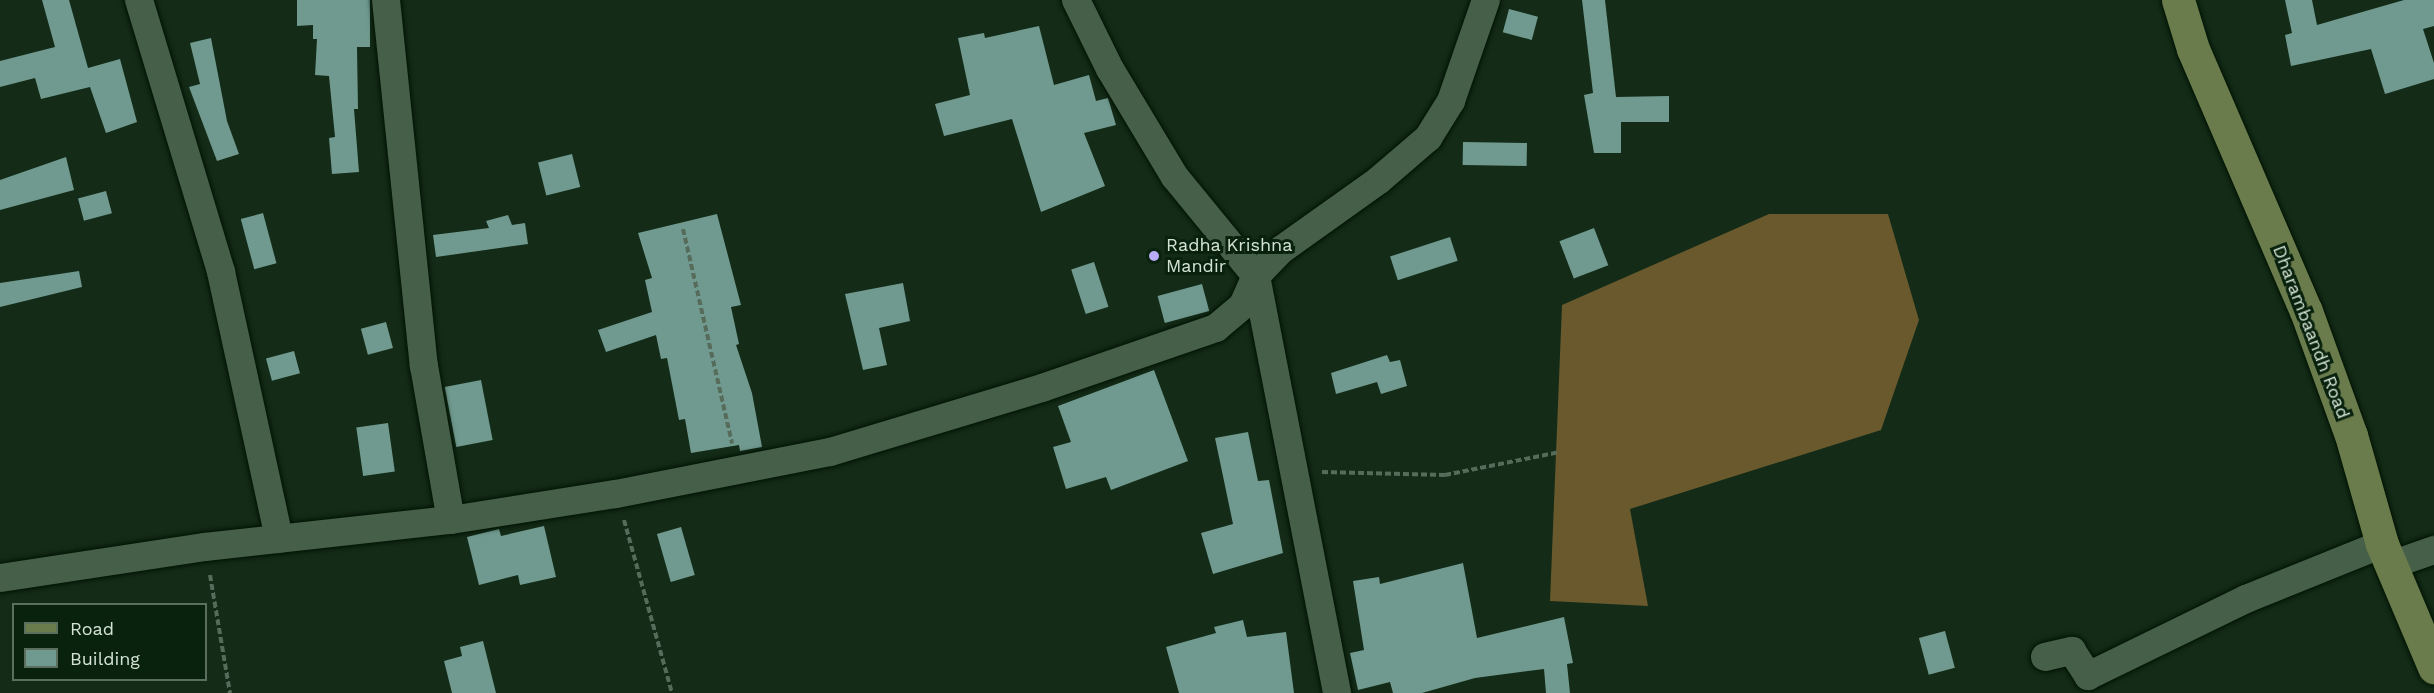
<!DOCTYPE html>
<html>
<head>
<meta charset="utf-8">
<style>
	body { margin:0 }
	#map { position:relative; width:2434px; height:693px; overflow:hidden; background:#132b17; font-family:"Work Sans",sans-serif }
	div>[style] { position:absolute }
	[style*='--x'] { left:calc(var(--x)*1px); top:calc(var(--y)*1px); width:calc(var(--w)*1px); rotate:calc(var(--a)*1deg) }
	.forest>* { inset:0; background:#69592d }
	.building>* { inset:0; background:#709a8f; transform-origin:0 0 }
	.path>* { height:4px; margin-top:-2px; transform-origin:0; background:repeating-linear-gradient(90deg,#566b59 0 6px,transparent 0 9px) }
	.roads { filter:drop-shadow(0 0 2px #001303) drop-shadow(0 0 2px #001303) }
	.minor>* { height:28px; margin:-14px; padding:0 14px; transform-origin:14px; border-radius:14px; background:#455f48 }
	.major>* { height:33px; margin:-16.5px; padding:0 16.5px; transform-origin:16.5px; border-radius:16.5px; background:#6a7c4c }
	.dots>* { width:16px; height:16px; translate:-50% -50%; box-sizing:border-box; border:3px solid #09220d; border-radius:50% }
	span { translate:-50% -50%; white-space:nowrap; text-align:center; line-height:1.15; -webkit-text-stroke:6px #09220d; paint-order:stroke }
	.poi-label { font-size:18px; color:#d4e3d5 }
	.left { translate:0 -50%; text-align:left }
	.street-label { font-size:18px; color:#d4e3d5 }
	.legend { position:absolute; left:12px; top:603px; width:195px; height:78px; box-sizing:border-box; background:#09220d; border:2px solid #5a6f5d; margin:0; padding:8px 10px; list-style:none; font-size:18px; color:#d4e3d5 }
	.legend li { display:flex; align-items:center; gap:12px; height:30px }
	.legend b { width:30px; border:2px solid #5a6f5d }
</style>
</head>
<body>
<div id="map">
	<div class="forest">
		<div style="clip-path:polygon(1769px 214px,1888px 214px,1919px 320px,1881px 430px,1630px 509px,1648px 606px,1550px 601px,1562px 305px)"></div>
	</div>
	<div class="building">
		<div style="clip-path:polygon(42px 0,69px 0,88px 68px,120px 59px,137px 122px,106px 133px,90px 87px,41px 99px,35px 78px,0 87px,0 61px,55px 47px)"></div>
		<div style="clip-path:polygon(297px 0,370px 0,370px 47px,357px 47px,358px 109px,354px 109px,359px 172px,332px 174px,329px 138px,335px 137px,329px 76px,315px 75px,317px 39px,313px 39px,313px 25px,297px 26px)"></div>
		<div style="clip-path:polygon(1582px 0,1605px 0,1616px 97px,1669px 96px,1669px 122px,1621px 122px,1621px 153px,1594px 153px,1584px 95px,1593px 93px)"></div>
		<div style="clip-path:polygon(2285px 0,2312px 0,2317px 25px,2404px 0,2434px 0,2434px 26px,2423px 29px,2434px 63px,2434px 79px,2385px 94px,2371px 49px,2291px 66px,2285px 35px,2292px 33px)"></div>
		<div style="left:1509px;top:9px;width:30px;height:24px;rotate:15deg"></div>
		<div style="clip-path:polygon(1039px 26px,1054px 85px,1089px 75px,1096px 101px,1108px 98px,1116px 125px,1084px 133px,1105px 186px,1041px 212px,1012px 119px,944px 136px,935px 104px,970px 95px,958px 38px,984px 33px,985px 38px)"></div>
		<div style="clip-path:polygon(211px 38px,227px 121px,239px 154px,217px 161px,189px 87px,200px 84px,190px 43px)"></div>
		<div style="left:1463px;top:142px;width:64px;height:23px;rotate:1deg"></div>
		<div style="left:572px;top:154px;width:34px;height:35px;rotate:76deg"></div>
		<div style="clip-path:polygon(66px 157px,74px 190px,0 210px,0 180px)"></div>
		<div style="left:106px;top:191px;width:23px;height:29px;rotate:75deg"></div>
		<div style="left:263px;top:213px;width:52px;height:23px;rotate:75deg"></div>
		<div style="clip-path:polygon(717px 214px,741px 305px,731px 307px,739px 344px,736px 345px,752px 393px,762px 447px,740px 451px,739px 445px,691px 453px,685px 419px,679px 420px,667px 358px,661px 359px,656px 335px,606px 352px,598px 330px,652px 312px,645px 280px,652px 278px,638px 233px)"></div>
		<div style="clip-path:polygon(508px 215px,512px 225px,525px 223px,528px 244px,436px 257px,433px 235px,489px 228px,486px 221px)"></div>
		<div style="left:1594px;top:228px;width:40px;height:37px;rotate:69deg"></div>
		<div style="left:1450px;top:237px;width:25px;height:63px;rotate:72deg"></div>
		<div style="left:1094px;top:262px;width:47px;height:24px;rotate:72deg"></div>
		<div style="clip-path:polygon(79px 271px,82px 287px,0 307px,0 283px)"></div>
		<div style="clip-path:polygon(903px 283px,910px 321px,879px 328px,887px 365px,863px 370px,845px 294px)"></div>
		<div style="left:1202px;top:284px;width:28px;height:46px;rotate:75deg"></div>
		<div style="left:386px;top:322px;width:27px;height:26px;rotate:75deg"></div>
		<div style="left:294px;top:351px;width:23px;height:29px;rotate:75deg"></div>
		<div style="clip-path:polygon(1387px 355px,1390px 362px,1400px 360px,1407px 386px,1381px 394px,1377px 382px,1336px 394px,1331px 373px)"></div>
		<div style="clip-path:polygon(1154px 370px,1188px 461px,1111px 490px,1106px 477px,1066px 489px,1053px 447px,1071px 442px,1058px 406px)"></div>
		<div style="left:481px;top:380px;width:61px;height:37px;rotate:79deg"></div>
		<div style="left:388px;top:423px;width:49px;height:32px;rotate:82deg"></div>
		<div style="clip-path:polygon(1248px 432px,1258px 481px,1269px 480px,1283px 553px,1213px 574px,1201px 533px,1233px 524px,1215px 438px)"></div>
		<div style="clip-path:polygon(544px 526px,556px 577px,520px 585px,518px 575px,479px 585px,467px 537px,499px 529px,501px 536px)"></div>
		<div style="left:681px;top:527px;width:50px;height:25px;rotate:74deg"></div>
		<div style="clip-path:polygon(1463px 563px,1477px 638px,1564px 617px,1573px 663px,1567px 664px,1570px 693px,1546px 693px,1544px 669px,1475px 678px,1422px 693px,1393px 693px,1390px 682px,1358px 690px,1350px 653px,1364px 650px,1353px 581px,1379px 577px,1380px 584px)"></div>
		<div style="clip-path:polygon(1243px 620px,1247px 637px,1286px 632px,1294px 693px,1179px 693px,1166px 647px,1216px 633px,1214px 627px)"></div>
		<div style="left:1945px;top:631px;width:38px;height:27px;rotate:75deg"></div>
		<div style="clip-path:polygon(483px 641px,496px 693px,452px 693px,444px 661px,462px 656px,460px 647px)"></div>
	</div>
	<div class="path">
		<div style="--x:683;--y:229;--w:220;--a:77.1"></div>
		<div style="--x:1322;--y:472;--w:123;--a:1.4"></div>
		<div style="--x:1445;--y:475;--w:117;--a:-11.3"></div>
		<div style="--x:624;--y:520;--w:180;--a:74.5"></div>
		<div style="--x:210;--y:575;--w:120;--a:80.4"></div>
	</div>
	<div class="roads">
		<div class="minor">
			<div style="--x:139;--y:0;--w:284;--a:73.2"></div>
			<div style="--x:221;--y:272;--w:273;--a:77.7"></div>
			<div style="--x:386;--y:0;--w:368;--a:84.1"></div>
			<div style="--x:424;--y:366;--w:156;--a:80.1"></div>
			<div style="--x:1076;--y:0;--w:77;--a:63.8"></div>
			<div style="--x:1110;--y:69;--w:126;--a:59"></div>
			<div style="--x:1175;--y:177;--w:128;--a:50.7"></div>
			<div style="--x:1256;--y:276;--w:425;--a:79"></div>
			<div style="--x:2391;--y:565;--w:46;--a:-19.2"></div>
			<div style="--x:0;--y:578;--w:207;--a:-8.6"></div>
			<div style="--x:205;--y:547;--w:247;--a:-6.3"></div>
			<div style="--x:451;--y:520;--w:167;--a:-9"></div>
			<div style="--x:616;--y:494;--w:218;--a:-11.1"></div>
			<div style="--x:830;--y:452;--w:221;--a:-16.8"></div>
			<div style="--x:1042;--y:388;--w:184;--a:-19"></div>
			<div style="--x:1216;--y:328;--w:35;--a:-40"></div>
			<div style="--x:1243;--y:305;--w:32;--a:-66"></div>
			<div style="--x:1256;--y:276;--w:36;--a:-46"></div>
			<div style="--x:1281;--y:250;--w:120;--a:-35.5"></div>
			<div style="--x:1379;--y:180;--w:65;--a:-40.6"></div>
			<div style="--x:1428;--y:138;--w:44;--a:-58.1"></div>
			<div style="--x:1451;--y:101;--w:107;--a:-70.9"></div>
			<div style="--x:2045;--y:657;--w:28;--a:-13"></div>
			<div style="--x:2072;--y:651;--w:30;--a:57"></div>
			<div style="--x:2088;--y:676;--w:176;--a:-26"></div>
			<div style="--x:2246;--y:599;--w:147;--a:-22"></div>
		</div>
		<div class="major">
			<div style="--x:2178;--y:0;--w:51;--a:73"></div>
			<div style="--x:2193;--y:49;--w:285;--a:66.7"></div>
			<div style="--x:2306;--y:311;--w:132;--a:70.1"></div>
			<div style="--x:2351;--y:435;--w:113;--a:74.1"></div>
			<div style="--x:2382;--y:544;--w:134;--a:67.1"></div>
		</div>
	</div>
	<div class="dots">
		<div style="left:1154px;top:256px;background:#b8abf7"></div>
	</div>
	<div class="poi-label">
		<span class="left" style="left:1166px;top:256px">Radha Krishna<br>Mandir</span>
	</div>
	<div class="street-label">
		<span style="left:2311px;top:332px;rotate:69deg">Dharambaandh Road</span>
	</div>
	<ul class="legend">
	<li><b style="height:8px;background:#6a7c4c"></b>Road</li>
	<li><b style="height:16px;background:#709a8f"></b>Building</li>
	</ul>
</div>
</body>
</html>
